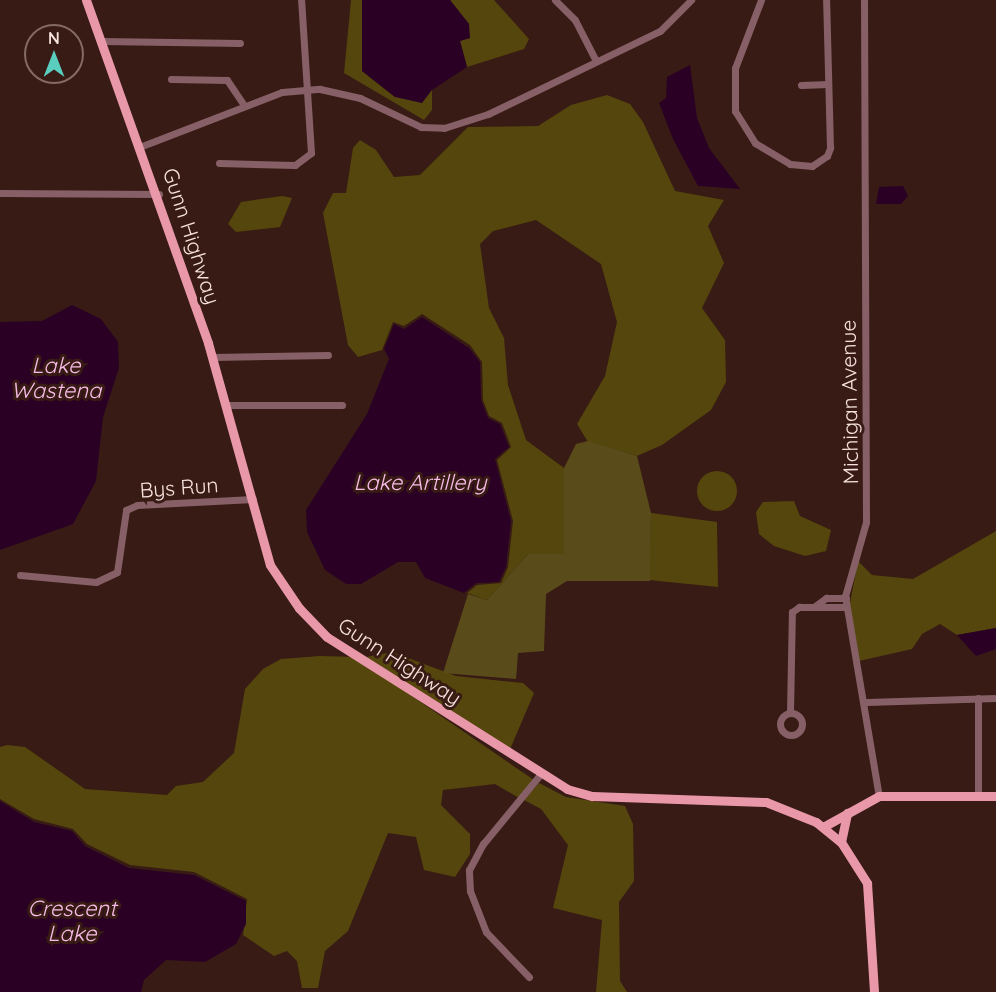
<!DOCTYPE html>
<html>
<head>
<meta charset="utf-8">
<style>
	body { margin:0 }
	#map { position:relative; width:996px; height:992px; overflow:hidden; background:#381b14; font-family:Quicksand,sans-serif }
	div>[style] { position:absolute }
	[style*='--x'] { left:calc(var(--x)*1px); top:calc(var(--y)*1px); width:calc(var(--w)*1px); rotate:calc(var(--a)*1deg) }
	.green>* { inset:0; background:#54460c }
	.round { border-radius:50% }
	.forest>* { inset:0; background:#594c1a }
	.water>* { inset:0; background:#2b0025 }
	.minor>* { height:7px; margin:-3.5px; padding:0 3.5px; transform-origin:3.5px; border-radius:3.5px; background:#865f67 }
	.minor>.ring { margin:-3.5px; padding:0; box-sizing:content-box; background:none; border:7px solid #865f67; border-radius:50% }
	.major>* { height:9px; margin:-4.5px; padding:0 4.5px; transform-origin:4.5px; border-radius:4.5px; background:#e998aa }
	span { translate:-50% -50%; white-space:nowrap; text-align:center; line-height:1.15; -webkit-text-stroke:6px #381b14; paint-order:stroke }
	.street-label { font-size:21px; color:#f7e2dd }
	.water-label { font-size:22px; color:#f7bce8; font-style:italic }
	.north { position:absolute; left:24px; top:24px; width:60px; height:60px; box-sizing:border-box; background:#381b14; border:2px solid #846b64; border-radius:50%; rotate:0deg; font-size:16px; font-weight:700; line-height:24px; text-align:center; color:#f7e2dd }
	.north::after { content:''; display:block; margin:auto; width:21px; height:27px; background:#59cebf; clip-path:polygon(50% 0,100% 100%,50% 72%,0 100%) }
</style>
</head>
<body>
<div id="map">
	<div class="green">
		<div style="clip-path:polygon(351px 0,362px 0,362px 71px,395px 97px,432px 90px,432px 110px,424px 120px,344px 73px)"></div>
		<div style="clip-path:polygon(450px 0,494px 0,529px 39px,524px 49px,467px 67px,460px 41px,469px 38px,469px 24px)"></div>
		<div style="clip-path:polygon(607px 95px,630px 104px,643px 122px,675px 191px,724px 200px,708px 226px,724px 263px,702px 308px,725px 340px,726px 382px,711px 410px,662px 445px,637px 456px,588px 442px,577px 424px,605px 376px,617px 322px,601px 264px,536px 220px,493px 231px,480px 244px,489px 308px,504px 338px,508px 385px,526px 440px,564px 468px,564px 554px,528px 554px,487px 600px,467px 593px,477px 585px,501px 583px,508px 567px,513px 521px,497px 460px,511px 447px,502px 423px,489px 416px,483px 400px,482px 362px,470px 345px,422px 314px,404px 326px,393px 322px,382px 350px,358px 357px,348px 345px,323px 213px,333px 193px,346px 193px,353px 148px,360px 140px,376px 150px,394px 177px,420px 175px,468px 127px,538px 126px,571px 105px)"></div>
		<div style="clip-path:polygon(282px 196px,292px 198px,280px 227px,236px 232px,228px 224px,241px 202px)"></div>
		<div class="round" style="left:697px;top:471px;width:40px;height:40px"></div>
		<div style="clip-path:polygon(794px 501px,800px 516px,831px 530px,826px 551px,805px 556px,774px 546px,759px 534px,756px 512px,763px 502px)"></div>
		<div style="clip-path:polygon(651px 513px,717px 522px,718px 587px,649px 580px)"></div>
		<div style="clip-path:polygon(996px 531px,996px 628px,957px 635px,940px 624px,922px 634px,912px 649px,859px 661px,849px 608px,858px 561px,872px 575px,913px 579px)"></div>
		<div style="clip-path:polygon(392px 652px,456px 676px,523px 683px,534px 693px,508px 754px,366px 657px)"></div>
		<div style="clip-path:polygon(320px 656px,355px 657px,534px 780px,519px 798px,495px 784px,443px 790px,441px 805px,470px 834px,470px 854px,455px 877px,424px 870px,416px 837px,388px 833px,348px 931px,325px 951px,318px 988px,302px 988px,297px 961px,287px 951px,274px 956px,243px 935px,247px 899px,194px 872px,130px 865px,87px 844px,73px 829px,34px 819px,0 799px,0 747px,7px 745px,25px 747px,85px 789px,167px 795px,176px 786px,203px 782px,234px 753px,245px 689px,263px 669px,281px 659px)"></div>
		<div style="clip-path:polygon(539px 783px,566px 797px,625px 806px,633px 824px,634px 881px,619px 902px,620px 981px,627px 992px,596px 992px,602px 920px,553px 908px,568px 845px,541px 809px,524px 800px)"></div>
	</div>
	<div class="forest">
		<div style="clip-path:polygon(588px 441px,637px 456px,651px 513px,650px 581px,567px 581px,546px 594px,544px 651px,518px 653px,516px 679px,443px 673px,468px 594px,487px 600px,528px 554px,564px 554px,564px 468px,576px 444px)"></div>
	</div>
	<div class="water">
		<div style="clip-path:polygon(362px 0,450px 0,469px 24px,470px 38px,460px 41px,467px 67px,432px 90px,422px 103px,395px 97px,362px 71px)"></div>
		<div style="clip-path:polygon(690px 65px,697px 118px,709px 148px,740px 189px,698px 186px,673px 139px,659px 103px,666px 98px,667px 77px)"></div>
		<div style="clip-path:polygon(903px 186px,908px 196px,901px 204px,876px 204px,879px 187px)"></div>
		<div style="clip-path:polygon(72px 305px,101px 319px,118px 342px,119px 368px,103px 417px,96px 481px,73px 524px,0 550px,0 322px,42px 321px)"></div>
		<div style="clip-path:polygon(422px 317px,469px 348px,480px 362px,481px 400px,488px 418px,500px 424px,509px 447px,495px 459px,511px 521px,506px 567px,499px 582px,476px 583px,464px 593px,425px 578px,416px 562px,398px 562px,361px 584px,346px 584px,325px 570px,307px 532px,306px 510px,367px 414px,389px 359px,384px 349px,394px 324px,404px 329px)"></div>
		<div style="clip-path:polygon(996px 628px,996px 649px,976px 656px,957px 635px)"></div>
		<div style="clip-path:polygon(0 801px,34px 822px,72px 831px,85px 846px,129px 868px,194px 875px,246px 901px,246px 924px,236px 944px,205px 962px,166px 960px,144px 980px,141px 992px,0 992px)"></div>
	</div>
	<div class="minor">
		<div style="--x:555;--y:0;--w:28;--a:45"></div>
		<div style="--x:575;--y:20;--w:46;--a:62.9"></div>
		<div style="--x:761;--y:0;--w:73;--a:110.9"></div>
		<div style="--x:735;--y:68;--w:43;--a:90"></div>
		<div style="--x:735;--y:111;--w:38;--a:58"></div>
		<div style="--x:755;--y:143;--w:41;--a:31"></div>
		<div style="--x:790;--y:164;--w:22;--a:5"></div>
		<div style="--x:812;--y:166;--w:18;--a:-34"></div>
		<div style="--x:827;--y:156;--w:9;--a:-69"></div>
		<div style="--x:830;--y:148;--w:148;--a:-91.5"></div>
		<div style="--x:864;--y:0;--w:522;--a:89.78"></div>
		<div style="--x:866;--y:522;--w:77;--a:105.8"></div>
		<div style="--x:845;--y:596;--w:203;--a:80.4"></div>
		<div style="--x:102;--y:41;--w:138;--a:0.8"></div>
		<div style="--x:171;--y:79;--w:56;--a:1"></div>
		<div style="--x:227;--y:80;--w:30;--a:56"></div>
		<div style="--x:801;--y:85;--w:27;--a:-2"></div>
		<div style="--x:142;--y:146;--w:150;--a:-21.1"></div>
		<div style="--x:282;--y:92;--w:38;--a:-5"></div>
		<div style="--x:320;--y:89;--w:41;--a:12.7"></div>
		<div style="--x:360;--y:98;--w:68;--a:25.4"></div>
		<div style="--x:421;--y:127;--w:23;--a:2"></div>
		<div style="--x:444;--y:128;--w:46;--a:-17.7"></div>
		<div style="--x:488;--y:114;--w:191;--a:-25.8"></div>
		<div style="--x:660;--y:31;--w:44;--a:-45"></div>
		<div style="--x:219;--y:163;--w:76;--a:1.5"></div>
		<div style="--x:295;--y:165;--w:20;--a:-37"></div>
		<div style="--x:311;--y:153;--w:153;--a:-93.7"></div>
		<div style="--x:0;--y:193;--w:159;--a:0.4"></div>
		<div style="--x:212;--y:357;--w:116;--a:-1"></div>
		<div style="--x:226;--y:405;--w:116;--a:0"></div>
		<div style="--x:20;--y:575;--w:76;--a:5.3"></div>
		<div style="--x:96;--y:582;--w:23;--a:-25"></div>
		<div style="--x:117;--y:572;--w:63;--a:-81.7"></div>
		<div style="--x:126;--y:510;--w:12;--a:-24"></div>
		<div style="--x:137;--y:505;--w:116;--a:-3"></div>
		<div style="--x:815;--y:606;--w:14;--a:-36"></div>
		<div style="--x:826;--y:598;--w:20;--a:0"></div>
		<div style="--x:867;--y:702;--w:129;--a:-1.8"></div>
		<div style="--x:790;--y:712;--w:100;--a:-88.9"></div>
		<div style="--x:792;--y:612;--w:9;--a:-36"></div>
		<div style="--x:799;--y:607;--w:47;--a:0"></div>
		<div class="ring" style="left:780px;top:713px;width:15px;height:15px"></div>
		<div style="--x:978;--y:795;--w:97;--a:-90"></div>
		<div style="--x:529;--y:977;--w:62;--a:-133.7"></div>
		<div style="--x:486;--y:932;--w:44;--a:-111.3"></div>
		<div style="--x:470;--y:891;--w:21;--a:-93"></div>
		<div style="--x:469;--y:870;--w:30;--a:-62"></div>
		<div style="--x:483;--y:844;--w:88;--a:-50.5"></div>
	</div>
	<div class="major">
		<div style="--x:86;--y:0;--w:364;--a:70.4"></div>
		<div style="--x:208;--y:343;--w:230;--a:74.4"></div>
		<div style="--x:270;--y:565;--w:52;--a:56"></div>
		<div style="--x:299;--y:608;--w:40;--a:46"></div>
		<div style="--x:327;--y:637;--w:284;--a:32.3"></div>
		<div style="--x:567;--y:789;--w:26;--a:16"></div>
		<div style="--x:592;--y:796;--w:174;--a:2"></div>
		<div style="--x:766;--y:802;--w:54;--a:21.8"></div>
		<div style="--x:816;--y:822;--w:32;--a:39"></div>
		<div style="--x:841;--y:842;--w:49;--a:57.6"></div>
		<div style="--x:867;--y:883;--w:109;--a:86.3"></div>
		<div style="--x:823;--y:827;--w:64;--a:-29"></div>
		<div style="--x:879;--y:796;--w:117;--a:0"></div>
		<div style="--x:841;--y:842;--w:30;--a:-78"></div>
	</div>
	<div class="street-label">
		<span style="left:192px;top:236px;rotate:72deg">Gunn Highway</span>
		<span style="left:849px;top:402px;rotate:-91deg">Michigan Avenue</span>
		<span style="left:179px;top:487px;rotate:-4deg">Bys Run</span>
		<span style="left:400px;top:661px;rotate:33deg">Gunn Highway</span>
	</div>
	<div class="water-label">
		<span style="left:56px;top:378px">Lake<br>Wastena</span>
		<span style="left:420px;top:483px">Lake Artillery</span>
		<span style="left:72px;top:921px">Crescent<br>Lake</span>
	</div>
	<div class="north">N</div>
</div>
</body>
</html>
